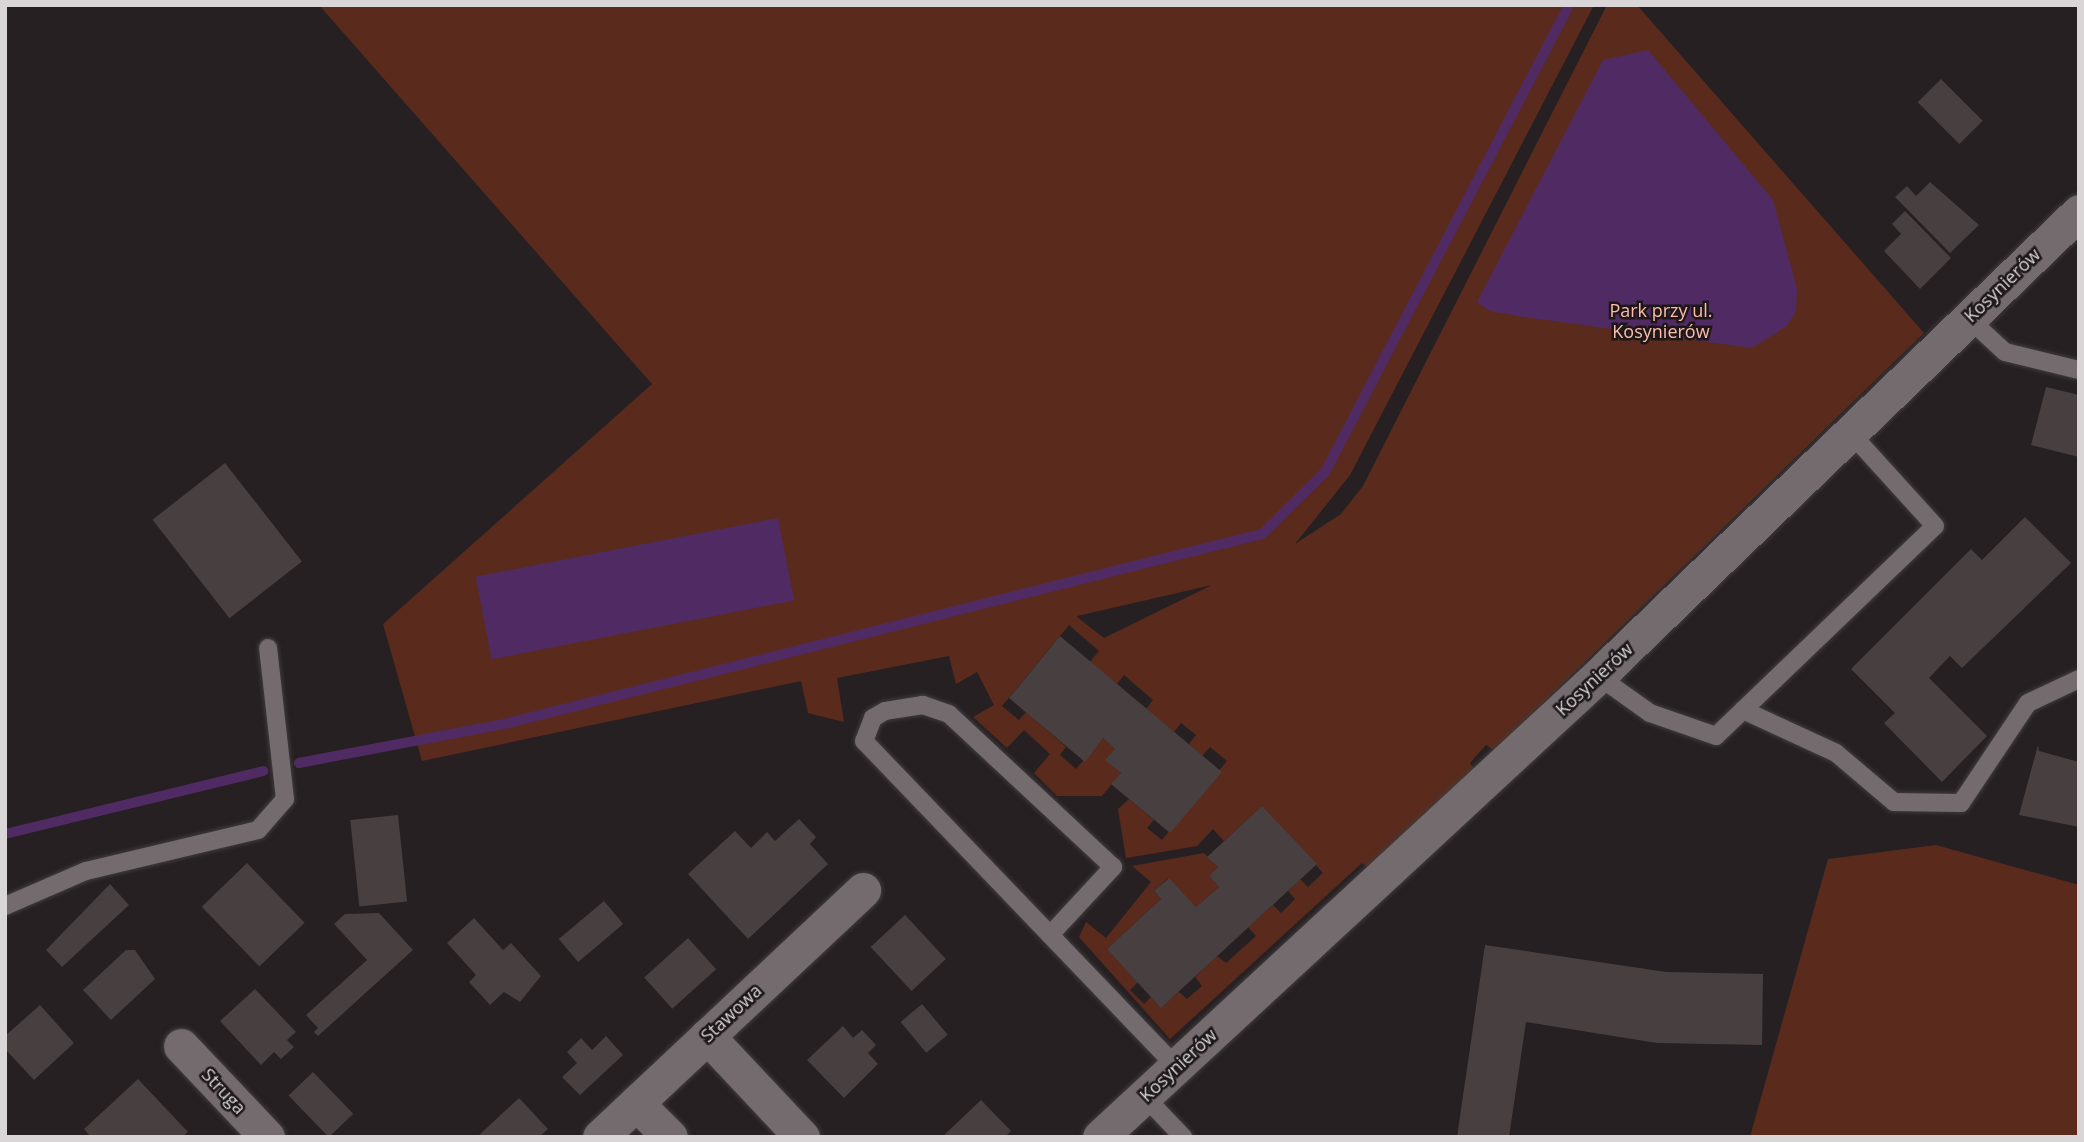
<!DOCTYPE html>
<html>
<head>
<meta charset="utf-8">
<style>
	body { margin:0 }
	#map { position:relative; width:2084px; height:1142px; overflow:hidden; background:#262022; font-family:"Open Sans",sans-serif }
	div>[style] { position:absolute }
	[style*='--x'] { left:calc(var(--x)*1px); top:calc(var(--y)*1px); width:calc(var(--w)*1px); rotate:calc(var(--a)*1deg) }
	.green>* { inset:0; background:#5a2b1d }
	.water>* { inset:0; background:#502b63; transform-origin:0 0 }
	.stream>* { height:10px; margin:-5px; padding:0 5px; transform-origin:5px; border-radius:5px; background:#502b63 }
	.building>* { inset:0; background:#473f40; transform-origin:0 0 }
	.roads { filter:drop-shadow(0 0 2px #403b3d) drop-shadow(0 0 2px #403b3d) }
	.lane>* { height:18px; margin:-9px; padding:0 9px; transform-origin:9px; border-radius:9px; background:#736b6d }
	.street>* { height:35px; margin:-17.5px; padding:0 17.5px; transform-origin:17.5px; border-radius:17.5px; background:#736b6d }
	span { translate:-50% -50%; white-space:nowrap; text-align:center; line-height:1.15; -webkit-text-stroke:5px #1d1719; paint-order:stroke }
	.street-label { font-size:18px; color:#dad6d7 }
	.park-label { font-size:18px; color:#fdbdaa }
	.frame { position:absolute; inset:0; border:7px solid #dad6d7; pointer-events:none }
</style>
</head>
<body>
<div id="map">
	<div class="green">
		<div style="clip-path:polygon(evenodd,319px 5px,1594px 5px,1350px 475px,1295px 544px,1341px 514px,1363px 486px,1607px 5px,1637px 5px,1924px 333px,1494px 750px,1486px 745px,1470px 763px,1474px 769px,1370px 869px,1362px 863px,1170px 1039px,1079px 937px,1086px 922px,1106px 938px,1151px 882px,1132px 866px,1204px 853px,1218px 867px,1209px 876px,1219px 887px,1196px 907px,1168px 878px,1154px 891px,1161px 899px,1107px 949px,1138px 982px,1130px 990px,1144px 1004px,1151px 997px,1161px 1007px,1179px 992px,1187px 999px,1202px 986px,1195px 977px,1217px 956px,1226px 963px,1256px 936px,1248px 927px,1273px 905px,1281px 913px,1295px 899px,1288px 891px,1300px 879px,1308px 887px,1323px 873px,1262px 806px,1224px 841px,1213px 829px,1197px 846px,1126px 858px,1118px 809px,1129px 799px,1154px 820px,1147px 828px,1162px 840px,1227px 761px,1210px 747px,1202px 756px,1189px 744px,1196px 735px,1181px 723px,1174px 732px,1146px 709px,1153px 700px,1124px 675px,1117px 684px,1090px 662px,1099px 651px,1069px 625px,1002px 706px,1019px 720px,1026px 712px,1066px 747px,1060px 755px,1076px 769px,1103px 738px,1115px 749px,1106px 760px,1121px 773px,1102px 796px,1057px 796px,1034px 773px,1050px 754px,1024px 730px,1007px 748px,973px 717px,994px 705px,977px 672px,956px 684px,949px 656px,837px 678px,844px 722px,808px 713px,801px 681px,422px 761px,383px 624px,652px 384px,319px 5px,1212px 585px,1104px 638px,1077px 617px,1077px 616px,1212px 585px)"></div>
		<div style="clip-path:polygon(1936px 845px,2079px 885px,2079px 1137px,1750px 1137px,1828px 859px)"></div>
	</div>
	<div class="water">
		<div style="clip-path:polygon(1648px 50px,1773px 200px,1797px 289px,1796px 311px,1787px 326px,1752px 348px,1524px 317px,1490px 311px,1477px 302px,1603px 60px)"></div>
		<div style="left:778px;top:518px;width:84px;height:308px;rotate:79deg"></div>
	</div>
	<div class="stream">
		<div style="--x:299;--y:763;--w:209;--a:-10.8"></div>
		<div style="--x:504;--y:724;--w:781;--a:-14.07"></div>
		<div style="--x:1262;--y:534;--w:88;--a:-44.5"></div>
		<div style="--x:1325;--y:472;--w:527;--a:-62.41"></div>
		<div style="--x:5;--y:834;--w:266;--a:-13.7"></div>
	</div>
	<div class="building">
		<div style="left:1941px;top:79px;width:59px;height:33px;rotate:45deg"></div>
		<div style="clip-path:polygon(1930px 182px,1979px 225px,1950px 253px,1895px 197px,1907px 186px,1916px 196px)"></div>
		<div style="clip-path:polygon(1905px 211px,1951px 258px,1920px 289px,1884px 251px,1901px 234px,1892px 224px)"></div>
		<div style="clip-path:polygon(2046px 387px,2079px 395px,2079px 457px,2031px 445px)"></div>
		<div style="left:225px;top:463px;width:125px;height:92px;rotate:52deg"></div>
		<div style="clip-path:polygon(2025px 517px,2071px 563px,1962px 668px,1950px 656px,1929px 678px,1987px 736px,1942px 782px,1884px 723px,1895px 713px,1851px 669px,1971px 549px,1982px 560px)"></div>
		<div style="clip-path:polygon(1060px 636px,1222px 772px,1170px 833px,1111px 784px,1121px 773px,1105px 760px,1115px 749px,1103px 738px,1085px 762px,1009px 698px)"></div>
		<div style="clip-path:polygon(2038px 745px,2039px 751px,2079px 762px,2079px 827px,2019px 815px)"></div>
		<div style="clip-path:polygon(1262px 806px,1317px 864px,1161px 1008px,1107px 949px,1161px 899px,1154px 891px,1169px 878px,1196px 907px,1219px 887px,1209px 876px,1218px 867px,1207px 857px)"></div>
		<div style="left:398px;top:815px;width:87px;height:48px;rotate:84deg"></div>
		<div style="clip-path:polygon(799px 819px,816px 837px,810px 844px,828px 864px,748px 939px,688px 874px,735px 831px,751px 848px,767px 832px,775px 841px)"></div>
		<div style="left:247px;top:863px;width:83px;height:63px;rotate:46deg"></div>
		<div style="clip-path:polygon(110px 884px,129px 905px,62px 967px,46px 950px)"></div>
		<div style="left:604px;top:901px;width:30px;height:59px;rotate:50deg"></div>
		<div style="clip-path:polygon(379px 913px,413px 950px,318px 1036px,314px 1032px,318px 1028px,306px 1015px,367px 960px,334px 924px,345px 914px)"></div>
		<div style="left:905px;top:915px;width:60px;height:47px;rotate:47deg"></div>
		<div style="clip-path:polygon(474px 918px,503px 950px,511px 943px,541px 976px,520px 1002px,504px 992px,490px 1005px,469px 982px,476px 975px,447px 943px)"></div>
		<div style="left:688px;top:938px;width:42px;height:59px;rotate:48deg"></div>
		<div style="clip-path:polygon(1485px 945px,1666px 972px,1763px 974px,1762px 1045px,1657px 1043px,1526px 1022px,1509px 1137px,1457px 1137px)"></div>
		<div style="clip-path:polygon(126px 950px,135px 950px,155px 979px,111px 1020px,83px 990px)"></div>
		<div style="clip-path:polygon(255px 989px,296px 1032px,287px 1040px,294px 1047px,281px 1059px,274px 1052px,261px 1065px,220px 1021px)"></div>
		<div style="left:922px;top:1004px;width:40px;height:28px;rotate:50deg"></div>
		<div style="clip-path:polygon(40px 1005px,74px 1043px,34px 1080px,5px 1049px,5px 1036px)"></div>
		<div style="clip-path:polygon(843px 1026px,853px 1038px,862px 1030px,876px 1045px,868px 1053px,878px 1064px,844px 1098px,807px 1060px)"></div>
		<div style="clip-path:polygon(606px 1036px,623px 1055px,580px 1095px,562px 1077px,577px 1063px,567px 1052px,581px 1038px,592px 1050px)"></div>
		<div style="left:313px;top:1072px;width:58px;height:34px;rotate:46deg"></div>
		<div style="clip-path:polygon(138px 1079px,188px 1132px,182px 1137px,91px 1137px,84px 1129px)"></div>
		<div style="clip-path:polygon(519px 1098px,548px 1129px,539px 1137px,477px 1137px)"></div>
		<div style="clip-path:polygon(981px 1100px,1011px 1131px,1005px 1137px,942px 1137px)"></div>
	</div>
	<div class="roads">
		<div class="lane">
			<div style="--x:1968;--y:318;--w:50;--a:42.6"></div>
			<div style="--x:2005;--y:352;--w:76;--a:13.7"></div>
			<div style="--x:1598;--y:676;--w:64;--a:35.4"></div>
			<div style="--x:1650;--y:713;--w:70;--a:19.2"></div>
			<div style="--x:1716;--y:736;--w:303;--a:-43.8"></div>
			<div style="--x:1935;--y:526;--w:128;--a:-132.2"></div>
			<div style="--x:1743;--y:710;--w:102;--a:24.8"></div>
			<div style="--x:1836;--y:753;--w:76;--a:40.2"></div>
			<div style="--x:1894;--y:802;--w:67;--a:0.9"></div>
			<div style="--x:1961;--y:803;--w:120;--a:-56.2"></div>
			<div style="--x:2028;--y:703;--w:56;--a:-25.2"></div>
			<div style="--x:5;--y:906;--w:88;--a:-23.4"></div>
			<div style="--x:86;--y:871;--w:177;--a:-13.4"></div>
			<div style="--x:258;--y:830;--w:41;--a:-48.9"></div>
			<div style="--x:285;--y:799;--w:152;--a:-96.4"></div>
			<div style="--x:1050;--y:935;--w:93;--a:-47.2"></div>
			<div style="--x:1113;--y:867;--w:224;--a:-137"></div>
			<div style="--x:949;--y:714;--w:28;--a:-161"></div>
			<div style="--x:923;--y:705;--w:38;--a:171"></div>
			<div style="--x:885;--y:711;--w:14;--a:150"></div>
			<div style="--x:873;--y:718;--w:25;--a:111"></div>
			<div style="--x:864;--y:741;--w:451;--a:46.2"></div>
			<div style="--x:1144;--y:1096;--w:57;--a:46.4"></div>
		</div>
		<div class="street">
			<div style="--x:707;--y:1036;--w:139;--a:46.8"></div>
			<div style="--x:181;--y:1046;--w:125;--a:46.6"></div>
			<div style="--x:636;--y:1103;--w:48;--a:45"></div>
			<div style="--x:600;--y:1137;--w:361;--a:-43.2"></div>
			<div style="--x:1100;--y:1137;--w:679;--a:-42.79"></div>
			<div style="--x:1598;--y:676;--w:668;--a:-43.97"></div>
		</div>
	</div>
	<div class="street-label">
		<span style="left:2002px;top:285px;rotate:-44deg">Kosynierów</span>
		<span style="left:1594px;top:679px;rotate:-43deg">Kosynierów</span>
		<span style="left:731px;top:1013px;rotate:-43deg">Stawowa</span>
		<span style="left:1178px;top:1065px;rotate:-43deg">Kosynierów</span>
		<span style="left:224px;top:1091px;rotate:47deg">Struga</span>
	</div>
	<div class="park-label">
		<span style="left:1661px;top:321px">Park przy ul.<br>Kosynierów</span>
	</div>
	<div class="frame"></div>
</div>
</body>
</html>
